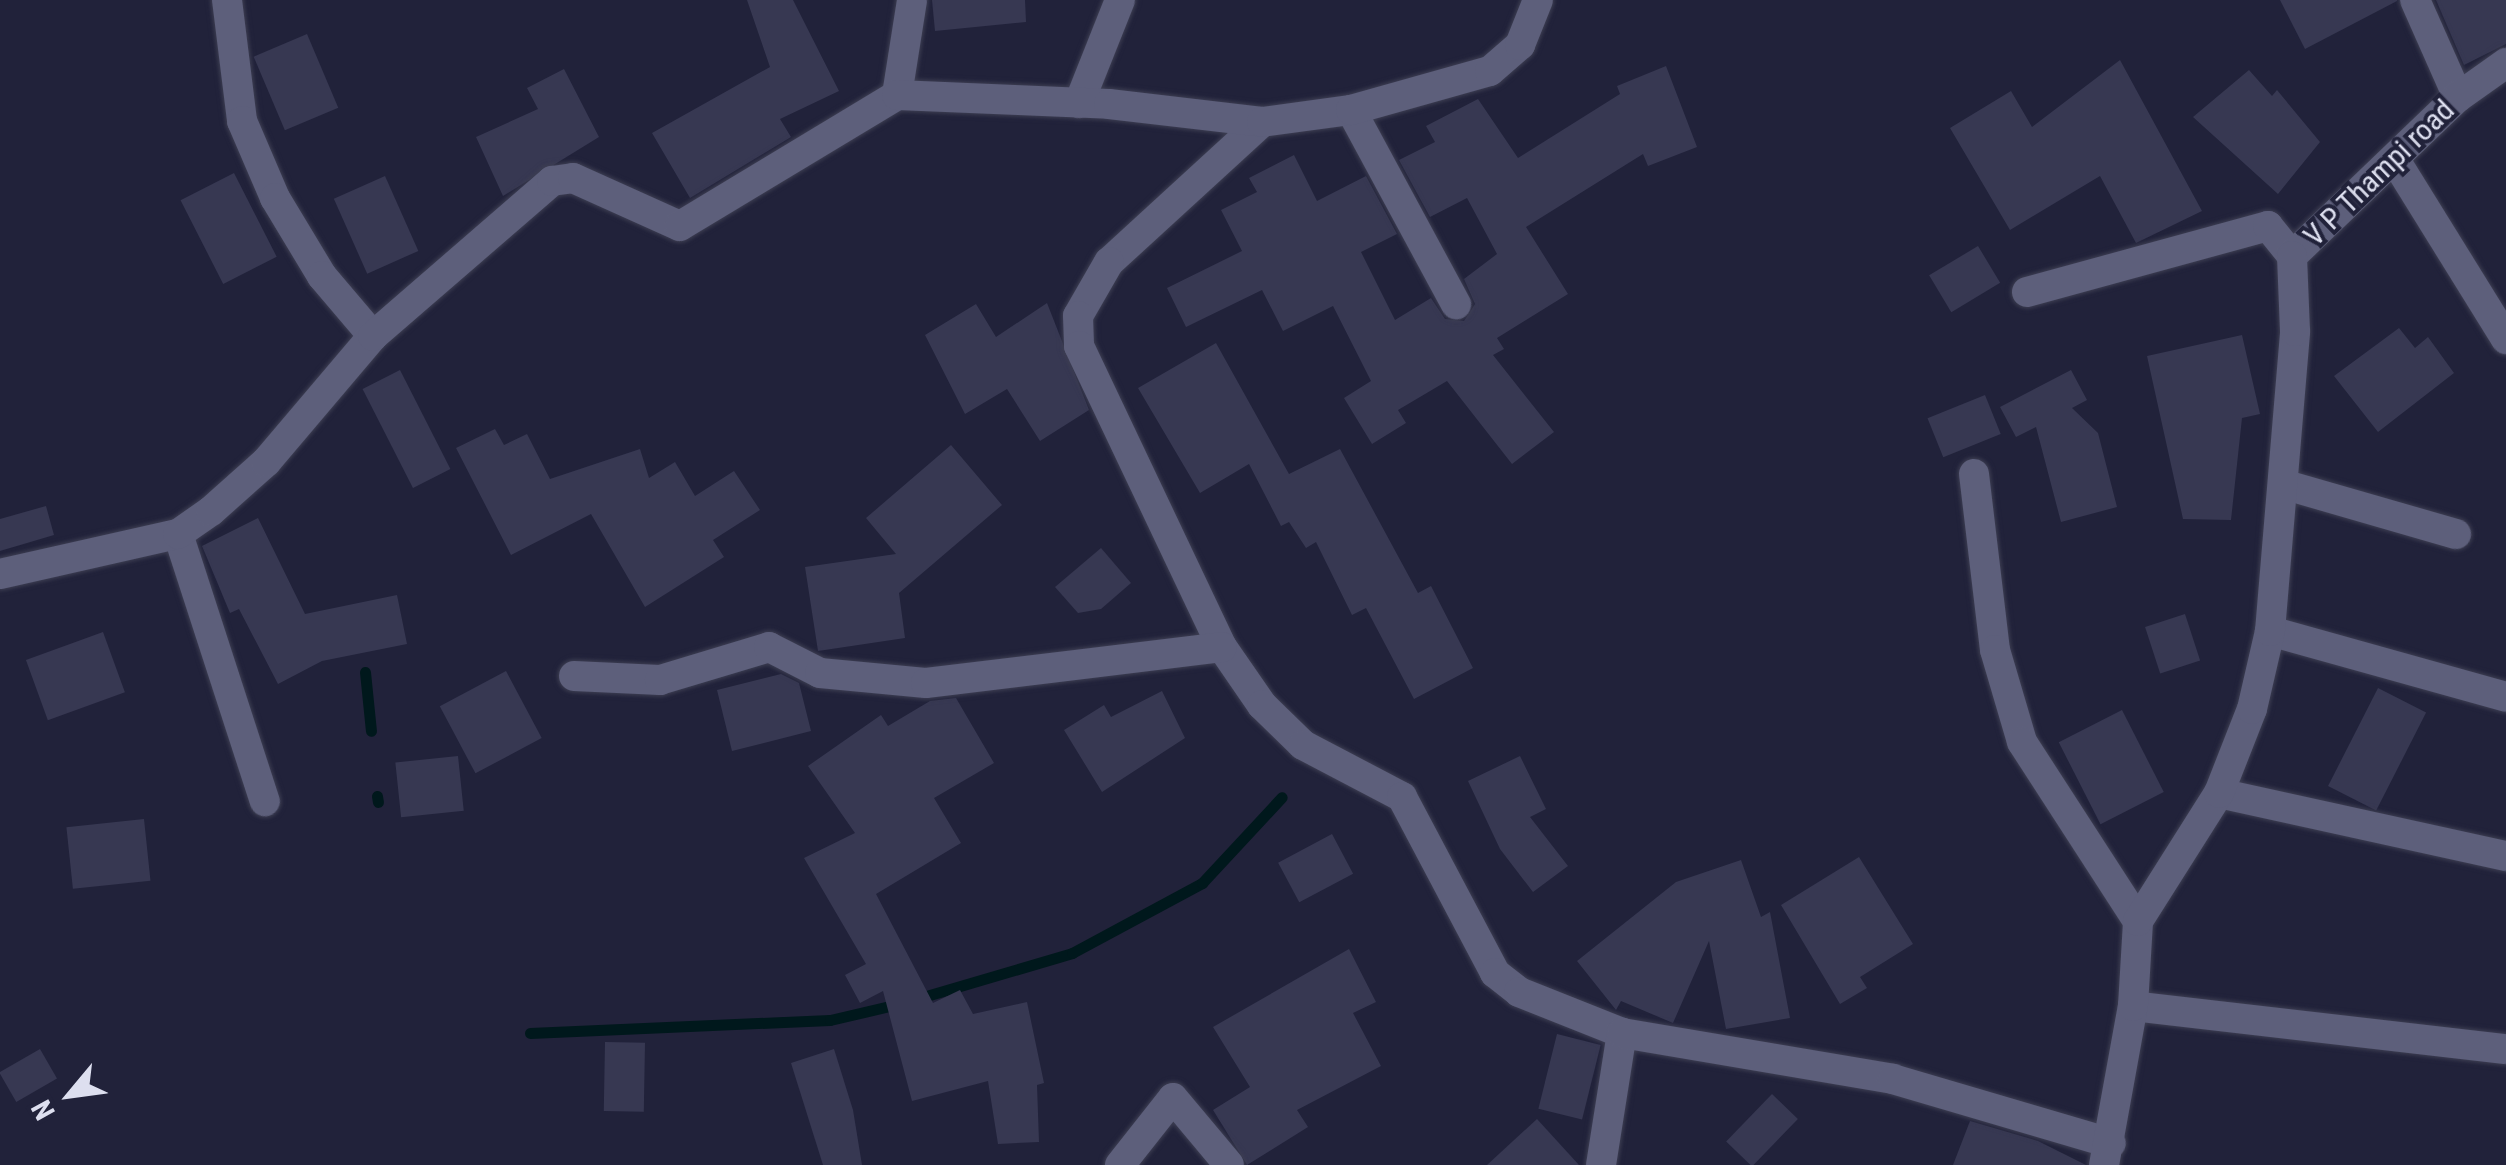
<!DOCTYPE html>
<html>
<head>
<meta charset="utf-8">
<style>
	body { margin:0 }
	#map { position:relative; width:2506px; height:1165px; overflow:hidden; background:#21223a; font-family:"Roboto Condensed",sans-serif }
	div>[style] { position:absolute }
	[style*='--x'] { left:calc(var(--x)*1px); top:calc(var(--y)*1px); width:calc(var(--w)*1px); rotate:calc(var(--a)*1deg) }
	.stream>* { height:11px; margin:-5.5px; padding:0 5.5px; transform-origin:5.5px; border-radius:5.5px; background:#00181c }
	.building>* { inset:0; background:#373852; transform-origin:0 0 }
	.roads { filter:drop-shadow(0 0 2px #3d3e52) drop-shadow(0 0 2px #3d3e52) }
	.minor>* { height:30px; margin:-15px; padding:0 15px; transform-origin:15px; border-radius:15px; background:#5d5f7b }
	span { translate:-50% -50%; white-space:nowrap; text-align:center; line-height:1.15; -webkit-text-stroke:8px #21223a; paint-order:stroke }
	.street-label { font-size:30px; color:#dddfef }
	.north { position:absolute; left:20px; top:1045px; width:100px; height:100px; -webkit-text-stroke:8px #21223a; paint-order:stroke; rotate:241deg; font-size:28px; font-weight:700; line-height:40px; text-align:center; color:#dddfef }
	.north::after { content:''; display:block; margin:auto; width:35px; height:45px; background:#dddfef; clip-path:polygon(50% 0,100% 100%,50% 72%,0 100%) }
</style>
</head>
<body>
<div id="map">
	<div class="stream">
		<div style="--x:365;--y:672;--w:59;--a:84.2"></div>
		<div style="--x:377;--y:796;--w:6;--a:81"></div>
		<div style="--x:916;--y:999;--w:163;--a:-16.4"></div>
		<div style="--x:1072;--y:953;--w:148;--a:-28.3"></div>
		<div style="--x:1202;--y:883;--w:117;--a:-47.1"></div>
		<div style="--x:530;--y:1033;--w:300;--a:-2.5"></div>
		<div style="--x:830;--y:1020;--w:70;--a:-13.2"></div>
	</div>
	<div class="building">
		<div style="clip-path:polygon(747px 0,793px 0,839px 91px,780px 119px,791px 137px,690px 198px,652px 133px,770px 67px)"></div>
		<div style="clip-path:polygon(932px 0,1025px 0,1026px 22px,935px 31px)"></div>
		<div style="clip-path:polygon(2280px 0,2397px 0,2397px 1px,2305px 49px)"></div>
		<div style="clip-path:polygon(2436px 0,2506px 0,2506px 44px,2464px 65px)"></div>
		<div style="left:307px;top:34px;width:80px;height:58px;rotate:67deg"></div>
		<div style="clip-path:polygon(2120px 60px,2202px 211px,2136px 243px,2100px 176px,2010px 230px,1950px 128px,2011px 91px,2032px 127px)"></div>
		<div style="clip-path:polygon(1666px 66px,1697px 147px,1648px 166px,1643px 154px,1526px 227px,1568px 294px,1497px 338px,1504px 349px,1493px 355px,1554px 432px,1512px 464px,1447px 381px,1398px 410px,1406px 423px,1372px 444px,1344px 398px,1371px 381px,1333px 306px,1283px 331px,1262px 290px,1186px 327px,1167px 288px,1242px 251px,1221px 210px,1257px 192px,1249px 178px,1294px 155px,1317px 201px,1366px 176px,1397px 234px,1361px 252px,1395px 320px,1431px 298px,1445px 319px,1464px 321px,1475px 304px,1464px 279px,1497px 254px,1467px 198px,1430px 217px,1399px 160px,1435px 142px,1426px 126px,1478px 99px,1518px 158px,1620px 94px,1617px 86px)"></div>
		<div style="clip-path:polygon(564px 69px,599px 137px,503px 196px,476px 137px,538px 109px,527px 88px)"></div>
		<div style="clip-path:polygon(2249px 70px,2272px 96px,2277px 90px,2320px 142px,2278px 194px,2193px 117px)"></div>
		<div style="left:234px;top:173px;width:94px;height:60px;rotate:63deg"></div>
		<div style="left:385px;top:176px;width:82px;height:56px;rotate:66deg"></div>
		<div style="left:1978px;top:246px;width:43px;height:57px;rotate:59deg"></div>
		<div style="clip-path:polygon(1047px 303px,1089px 410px,1040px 441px,1007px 389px,965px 414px,925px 335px,976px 304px,996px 337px)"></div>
		<div style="clip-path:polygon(2399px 328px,2415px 348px,2428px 337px,2454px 373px,2378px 432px,2334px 376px)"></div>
		<div style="clip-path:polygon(2242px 335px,2260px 414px,2242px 418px,2231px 520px,2183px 519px,2147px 356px)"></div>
		<div style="clip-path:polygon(1216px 343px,1289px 474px,1340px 449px,1418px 593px,1431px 586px,1473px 668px,1414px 699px,1366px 608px,1352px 615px,1316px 542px,1306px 548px,1289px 522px,1281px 526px,1249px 464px,1200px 493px,1138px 388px)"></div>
		<div style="left:400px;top:370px;width:111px;height:42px;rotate:63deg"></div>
		<div style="clip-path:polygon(2071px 370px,2087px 400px,2072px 408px,2098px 433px,2117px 507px,2061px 522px,2036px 427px,2016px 437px,2000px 407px)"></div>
		<div style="left:1985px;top:395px;width:42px;height:62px;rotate:68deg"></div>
		<div style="clip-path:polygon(495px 429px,504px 445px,527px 434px,550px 479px,640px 449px,649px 478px,675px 462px,695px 496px,734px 471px,760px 510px,713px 540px,724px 557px,645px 607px,591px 514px,511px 555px,456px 448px)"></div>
		<div style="clip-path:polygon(951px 445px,1002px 505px,899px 593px,905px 638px,818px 651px,805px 567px,896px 554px,866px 518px)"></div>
		<div style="clip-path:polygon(46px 506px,54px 535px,0 551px,0 519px)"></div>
		<div style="clip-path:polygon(258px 518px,305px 614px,397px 595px,407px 644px,322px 661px,278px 684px,239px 609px,230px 613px,202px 546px)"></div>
		<div style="clip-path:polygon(1101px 548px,1131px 583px,1101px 609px,1078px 613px,1055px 587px)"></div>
		<div style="left:2185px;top:614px;width:49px;height:42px;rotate:72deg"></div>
		<div style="left:103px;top:632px;width:64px;height:82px;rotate:70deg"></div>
		<div style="left:506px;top:671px;width:76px;height:75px;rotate:62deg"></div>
		<div style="clip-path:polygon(781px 674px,799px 683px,811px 731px,732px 751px,717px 690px)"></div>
		<div style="left:2378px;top:688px;width:54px;height:110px;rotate:27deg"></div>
		<div style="clip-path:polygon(1162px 691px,1185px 738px,1102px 792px,1064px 730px,1104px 705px,1111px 717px)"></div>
		<div style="clip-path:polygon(956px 698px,994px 763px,934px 798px,961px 843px,876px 894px,933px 1003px,960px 990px,973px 1014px,1027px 1002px,1044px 1083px,1037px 1085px,1039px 1142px,998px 1144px,988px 1081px,912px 1101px,883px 991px,860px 1003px,845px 975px,866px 964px,804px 858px,855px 833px,808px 766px,881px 715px,888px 726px,930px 701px)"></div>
		<div style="left:2122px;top:710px;width:92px;height:71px;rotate:63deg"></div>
		<div style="left:458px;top:756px;width:55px;height:63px;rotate:84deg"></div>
		<div style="clip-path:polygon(1520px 756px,1546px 809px,1530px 817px,1568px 866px,1533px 892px,1500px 849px,1468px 781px)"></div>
		<div style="left:144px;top:819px;width:62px;height:78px;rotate:84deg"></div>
		<div style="left:1332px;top:834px;width:45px;height:61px;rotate:62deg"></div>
		<div style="clip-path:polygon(1859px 857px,1913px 944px,1860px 977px,1867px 988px,1840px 1004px,1781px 905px)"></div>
		<div style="clip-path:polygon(1741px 860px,1761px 917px,1770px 912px,1790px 1018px,1726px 1029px,1709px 941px,1673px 1023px,1621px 1001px,1616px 1010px,1577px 961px,1676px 882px)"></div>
		<div style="clip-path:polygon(1349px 949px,1376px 1002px,1353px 1013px,1381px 1066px,1297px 1110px,1308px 1127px,1247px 1165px,1213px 1110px,1250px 1087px,1213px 1027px)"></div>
		<div style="left:1557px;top:1034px;width:45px;height:77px;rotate:14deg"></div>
		<div style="left:605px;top:1042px;width:40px;height:69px;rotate:1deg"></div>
		<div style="left:40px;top:1049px;width:34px;height:47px;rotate:60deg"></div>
		<div style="clip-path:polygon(834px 1049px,853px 1110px,862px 1165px,823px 1165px,791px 1063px)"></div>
		<div style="left:1772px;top:1094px;width:36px;height:66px;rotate:44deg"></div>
		<div style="clip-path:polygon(1537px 1119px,1579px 1165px,1487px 1165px)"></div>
		<div style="clip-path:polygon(1970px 1121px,2038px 1141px,2086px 1165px,1953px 1165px)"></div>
	</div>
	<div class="roads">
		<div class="minor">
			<div style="--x:227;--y:0;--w:122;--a:82.9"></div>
			<div style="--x:242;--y:121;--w:84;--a:66.8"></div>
			<div style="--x:275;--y:198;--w:91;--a:58.9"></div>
			<div style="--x:322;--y:276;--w:79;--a:49.6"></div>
			<div style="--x:2415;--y:0;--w:106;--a:66.1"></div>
			<div style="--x:897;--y:95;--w:96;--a:-81"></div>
			<div style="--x:1079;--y:103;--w:111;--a:-68.3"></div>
			<div style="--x:1351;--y:110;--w:221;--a:61.6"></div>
			<div style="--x:1262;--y:122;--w:207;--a:137.5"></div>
			<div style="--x:1109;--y:262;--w:62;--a:119.9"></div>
			<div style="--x:1078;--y:316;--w:30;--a:88"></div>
			<div style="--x:1079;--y:346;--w:333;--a:64.6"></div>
			<div style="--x:1222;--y:647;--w:70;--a:55.4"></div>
			<div style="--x:1262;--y:705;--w:57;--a:44.3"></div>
			<div style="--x:1303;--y:745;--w:112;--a:27.7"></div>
			<div style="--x:1402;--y:797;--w:199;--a:62.1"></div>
			<div style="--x:1495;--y:973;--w:31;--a:38"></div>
			<div style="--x:1519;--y:992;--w:111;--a:21.7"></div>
			<div style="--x:2395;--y:160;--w:211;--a:58.2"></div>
			<div style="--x:2027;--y:292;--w:250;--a:-15.3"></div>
			<div style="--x:2268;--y:226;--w:38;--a:51"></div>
			<div style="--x:2292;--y:256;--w:230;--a:-43.8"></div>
			<div style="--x:2458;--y:97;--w:59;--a:-35.3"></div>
			<div style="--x:1974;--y:474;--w:177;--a:83.2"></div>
			<div style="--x:1995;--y:650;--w:96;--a:73.6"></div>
			<div style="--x:2022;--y:742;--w:213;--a:57.1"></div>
			<div style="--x:2286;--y:485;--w:177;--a:16.1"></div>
			<div style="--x:178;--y:534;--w:281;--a:72"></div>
			<div style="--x:0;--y:574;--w:182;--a:-12.7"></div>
			<div style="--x:178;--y:534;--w:40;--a:-34.9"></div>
			<div style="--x:211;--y:511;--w:74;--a:-41.7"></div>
			<div style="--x:266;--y:462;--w:165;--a:-49.7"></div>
			<div style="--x:373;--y:336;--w:237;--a:-40.9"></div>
			<div style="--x:552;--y:181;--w:21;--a:-8"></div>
			<div style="--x:573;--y:178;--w:117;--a:24.2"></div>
			<div style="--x:680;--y:226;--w:253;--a:-31.1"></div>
			<div style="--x:897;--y:95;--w:212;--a:2.4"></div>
			<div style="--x:1109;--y:104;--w:154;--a:6.7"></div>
			<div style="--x:1262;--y:122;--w:90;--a:-7.7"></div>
			<div style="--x:1351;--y:110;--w:144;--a:-15.7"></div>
			<div style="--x:1490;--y:71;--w:40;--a:-41"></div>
			<div style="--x:1520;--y:45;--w:48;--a:-68.2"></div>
			<div style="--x:2270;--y:631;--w:245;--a:15.6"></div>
			<div style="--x:574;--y:676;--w:86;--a:2.7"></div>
			<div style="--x:660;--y:680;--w:114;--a:-16.8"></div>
			<div style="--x:769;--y:647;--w:57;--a:27"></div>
			<div style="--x:820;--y:673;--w:106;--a:5.4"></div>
			<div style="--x:926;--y:683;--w:298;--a:-6.9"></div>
			<div style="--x:2219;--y:793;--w:294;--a:12.4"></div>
			<div style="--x:2133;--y:1006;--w:375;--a:6.6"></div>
			<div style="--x:1120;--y:1165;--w:85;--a:-51.7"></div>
			<div style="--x:1173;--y:1098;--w:87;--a:50.1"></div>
			<div style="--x:1601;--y:1165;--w:134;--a:-81"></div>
			<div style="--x:1622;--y:1033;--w:275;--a:9.6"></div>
			<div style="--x:1893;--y:1079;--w:227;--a:16.4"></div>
			<div style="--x:2104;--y:1165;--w:162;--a:-79.7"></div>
			<div style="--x:2133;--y:1006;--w:85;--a:-86.6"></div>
			<div style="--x:2138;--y:921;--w:151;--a:-57.7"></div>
			<div style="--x:2219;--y:793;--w:90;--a:-68.6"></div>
			<div style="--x:2252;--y:709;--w:80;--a:-77"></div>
			<div style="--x:2270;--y:631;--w:301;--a:-85.2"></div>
			<div style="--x:2295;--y:331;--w:75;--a:-92.3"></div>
		</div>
	</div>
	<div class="street-label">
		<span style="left:2379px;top:173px;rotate:-44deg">V P Thampi road</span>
	</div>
	<div class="north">N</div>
</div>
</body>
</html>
